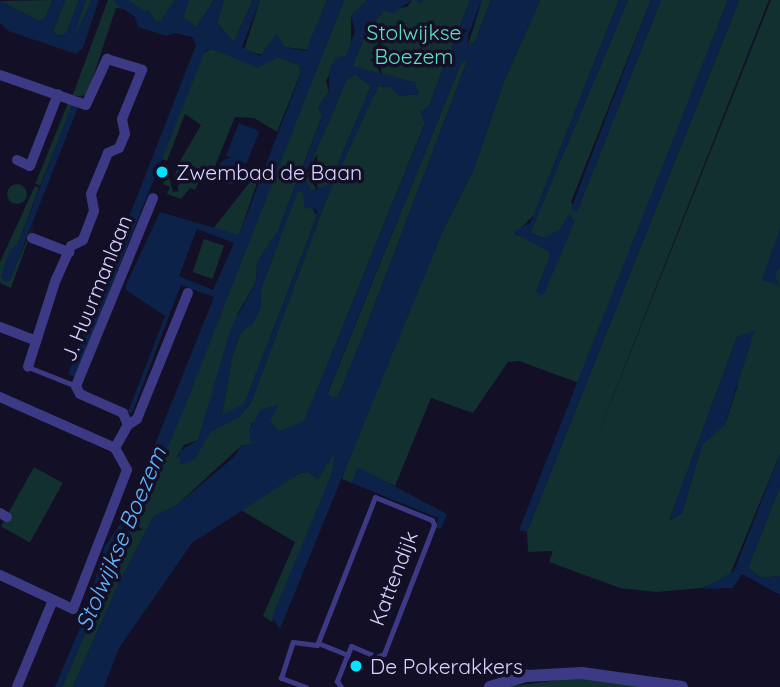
<!DOCTYPE html>
<html>
<head>
<meta charset="utf-8">
<style>
	body { margin:0 }
	#map { position:relative; width:780px; height:687px; overflow:hidden; background:#130f26; font-family:Quicksand,sans-serif }
	div>[style] { position:absolute }
	[style*='--x'] { left:calc(var(--x)*1px); top:calc(var(--y)*1px); width:calc(var(--w)*1px); rotate:calc(var(--a)*1deg) }
	.green>* { inset:0; background:#12302f; transform-origin:0 0 }
	.round { border-radius:50% }
	.water>* { inset:0; background:#0c2248; transform-origin:0 0 }
	.stream>* { height:2.5px; margin:-1.25px; padding:0 1.25px; transform-origin:1.25px; border-radius:1.25px; background:#0c2248 }
	.canal>* { height:10px; margin:-5px; padding:0 5px; transform-origin:5px; border-radius:5px; background:#0c2248 }
	.service>* { height:5px; margin:-2.5px; padding:0 2.5px; transform-origin:2.5px; border-radius:2.5px; background:#3d3a85 }
	.minor>* { height:10px; margin:-5px; padding:0 5px; transform-origin:5px; border-radius:5px; background:#3d3a85 }
	.tertiary>* { height:12px; margin:-6px; padding:0 6px; transform-origin:6px; border-radius:6px; background:#3d3a85 }
	.dots>* { width:19px; height:19px; translate:-50% -50%; box-sizing:border-box; border:4px solid #130f26; border-radius:50% }
	span { translate:-50% -50%; white-space:nowrap; text-align:center; line-height:1.15; -webkit-text-stroke:7px #130f26; paint-order:stroke }
	.park-label { font-size:21px; color:#5fe0c0 }
	.poi-label { font-size:21px; color:#d9d4ff }
	.left { translate:0 -50%; text-align:left }
	.street-label { font-size:21px; color:#d9d4ff }
	.water-label { font-size:23px; color:#62b6ff; font-style:italic }
</style>
</head>
<body>
<div id="map">
	<div class="green">
		<div style="clip-path:polygon(53px 0,45px 18px,39px 21px,0 1px)"></div>
		<div style="clip-path:polygon(65px 0,79px 0,66px 34px,58px 36px,53px 31px)"></div>
		<div style="clip-path:polygon(86px 0,92px 0,72px 42px,71px 40px)"></div>
		<div style="clip-path:polygon(108px 0,175px 0,161px 21px,156px 22px,149px 11px,116px 8px,87px 95px,72px 97px)"></div>
		<div style="clip-path:polygon(189px 0,214px 0,196px 28px,183px 17px)"></div>
		<div style="clip-path:polygon(224px 0,253px 0,234px 42px,217px 23px)"></div>
		<div style="clip-path:polygon(260px 0,327px 0,307px 50px,284px 47px,281px 42px,263px 55px,244px 50px)"></div>
		<div style="clip-path:polygon(344px 0,367px 0,351px 16px,351px 45px,346px 56px,337px 58px,326px 81px,329px 92px,318px 107px,322px 116px,278px 231px,257px 262px,256px 282px,238px 313px,198px 440px,184px 445px,176px 458px,211px 431px,239px 417px,251px 403px,329px 192px,378px 86px,390px 87px,400px 96px,419px 94px,414px 82px,352px 67px,366px 33px,384px 10px,407px 7px,412px 0,470px 0,428px 108px,421px 111px,425px 123px,304px 422px,283px 432px,251px 423px,251px 444px,241px 446px,177px 505px,154px 516px,119px 583px,73px 687px,62px 687px,171px 438px)"></div>
		<div style="clip-path:polygon(482px 0,491px 0,475px 42px,468px 45px)"></div>
		<div style="clip-path:polygon(540px 0,619px 0,534px 215px,515px 234px,547px 247px,551px 254px,536px 291px,569px 215px,560px 230px,545px 238px,530px 233px,628px 0,651px 0,571px 202px,577px 211px,661px 0,728px 0,579px 383px,519px 361px,508px 362px,473px 413px,431px 398px,395px 486px,358px 468px,352px 483px,342px 479px,347px 462px,444px 228px,473px 171px,504px 81px)"></div>
		<div style="clip-path:polygon(evenodd,739px 0,769px 0,585px 467px,771px 0,780px 0,780px 454px,729px 577px,702px 588px,656px 592px,620px 588px,549px 562px,553px 551px,528px 552px,527px 532px,739px 0,737px 337px,738px 385px,726px 421px,702px 445px,682px 513px,669px 521px,737px 337px)"></div>
		<div style="clip-path:polygon(212px 49px,232px 56px,278px 57px,299px 65px,301px 72px,277px 132px,254px 118px,235px 117px,211px 176px,179px 163px,201px 125px,185px 114px,167px 161px,161px 159px,203px 53px)"></div>
		<div style="clip-path:polygon(468px 59px,362px 338px,338px 397px,333px 398px,327px 395px,461px 63px)"></div>
		<div style="clip-path:polygon(355px 74px,371px 86px,329px 185px,311px 191px,304px 178px,347px 79px)"></div>
		<div style="left:68px;top:103px;width:5px;height:87px;rotate:22deg"></div>
		<div style="clip-path:polygon(178px 168px,201px 177px,195px 190px,190px 188px,181px 199px,167px 194px,170px 187px,163px 184px,168px 173px,173px 192px,179px 191px,174px 176px)"></div>
		<div style="clip-path:polygon(253px 178px,258px 180px,239px 235px,213px 229px)"></div>
		<div class="round" style="left:7px;top:184px;width:20px;height:20px"></div>
		<div style="clip-path:polygon(35px 186px,39px 188px,17px 246px,10px 250px,9px 281px,35px 221px,11px 288px,0 283px,0 262px)"></div>
		<div style="clip-path:polygon(302px 190px,317px 216px,244px 405px,222px 415px,232px 357px,240px 334px,261px 308px,261px 289px,297px 192px)"></div>
		<div style="left:204px;top:239px;width:21px;height:35px;rotate:19deg"></div>
		<div style="clip-path:polygon(333px 453px,337px 456px,332px 473px,272px 622px,263px 616px,295px 542px,241px 510px,300px 473px,308px 472px,318px 479px)"></div>
		<div style="left:34px;top:467px;width:33px;height:68px;rotate:29deg"></div>
		<div style="clip-path:polygon(780px 486px,780px 576px,761px 578px,748px 568px)"></div>
		<div style="clip-path:polygon(577px 678px,658px 687px,504px 687px)"></div>
	</div>
	<div class="water">
		<div style="clip-path:polygon(53px 0,65px 0,53px 31px,59px 36px,66px 34px,79px 0,86px 0,72px 42px,92px 0,99px 0,83px 48px,76px 54px,8px 31px,0 23px,0 1px,39px 21px,45px 18px)"></div>
		<div style="clip-path:polygon(evenodd,175px 0,189px 0,183px 17px,196px 28px,214px 0,224px 0,217px 23px,234px 42px,253px 0,260px 0,242px 47px,260px 56px,277px 33px,284px 47px,306px 51px,327px 0,344px 0,182px 414px,62px 687px,55px 687px,84px 618px,105px 546px,127px 514px,214px 297px,181px 285px,132px 413px,128px 412px,165px 316px,126px 290px,126px 285px,160px 212px,239px 235px,301px 73px,299px 65px,278px 57px,258px 68px,212px 49px,205px 51px,75px 377px,68px 374px,196px 45px,192px 37px,174px 33px,166px 36px,138px 27px,133px 12px,149px 11px,156px 22px,161px 21px,175px 0,197px 229px,234px 243px,213px 290px,179px 276px,197px 229px)"></div>
		<div style="clip-path:polygon(evenodd,367px 0,412px 0,393px 13px,383px 11px,366px 33px,352px 66px,414px 82px,419px 94px,400px 96px,390px 87px,378px 86px,329px 192px,251px 403px,239px 417px,211px 431px,195px 459px,180px 465px,179px 451px,198px 440px,231px 328px,256px 282px,257px 262px,278px 231px,309px 151px,322px 116px,318px 107px,329px 92px,329px 69px,337px 57px,346px 56px,355px 31px,351px 16px,367px 0,355px 74px,371px 86px,329px 185px,311px 191px,304px 178px,347px 79px,355px 74px,367px 0,302px 190px,305px 208px,316px 209px,317px 217px,244px 404px,222px 415px,232px 357px,240px 333px,253px 324px,261px 308px,261px 289px,297px 193px,302px 190px)"></div>
		<div style="clip-path:polygon(evenodd,470px 0,482px 0,468px 35px,468px 45px,475px 42px,491px 0,540px 0,504px 81px,473px 171px,444px 228px,280px 629px,272px 617px,332px 473px,335px 453px,318px 479px,308px 472px,300px 473px,192px 543px,119px 648px,104px 687px,73px 687px,119px 583px,154px 516px,177px 505px,234px 457px,241px 446px,251px 444px,249px 430px,261px 409px,279px 405px,270px 421px,279px 431px,304px 421px,425px 124px,420px 111px,428px 108px,470px 0,468px 59px,362px 338px,338px 397px,333px 398px,327px 394px,461px 63px,468px 59px)"></div>
		<div style="clip-path:polygon(619px 0,628px 0,530px 233px,545px 238px,560px 230px,569px 214px,575px 221px,544px 294px,540px 295px,536px 291px,551px 253px,513px 232px,530px 223px,534px 215px)"></div>
		<div style="clip-path:polygon(651px 0,661px 0,577px 212px,571px 209px)"></div>
		<div style="clip-path:polygon(728px 0,739px 0,527px 532px,519px 530px)"></div>
		<div style="clip-path:polygon(75px 97px,82px 97px,10px 280px,5px 282px,1px 276px,10px 250px,17px 246px)"></div>
		<div style="left:239px;top:123px;width:22px;height:35px;rotate:22deg"></div>
		<div class="round" style="left:218px;top:158px;width:26px;height:26px"></div>
		<div style="clip-path:polygon(780px 228px,780px 266px,775px 276px,780px 286px,762px 280px)"></div>
		<div style="clip-path:polygon(755px 330px,724px 426px,702px 445px,682px 513px,669px 521px,737px 337px)"></div>
		<div style="clip-path:polygon(780px 454px,780px 486px,748px 568px,761px 578px,780px 576px,780px 595px,742px 574px,733px 588px,702px 589px,734px 571px)"></div>
		<div style="clip-path:polygon(358px 467px,447px 514px,441px 529px,436px 528px,438px 518px,352px 483px)"></div>
	</div>
	<div class="stream">
		<div style="--x:418;--y:0;--w:3;--a:18"></div>
	</div>
	<div class="canal">
		<div style="--x:119;--y:0;--w:34;--a:34"></div>
	</div>
	<div class="service">
		<div style="--x:28;--y:367;--w:52;--a:21.6"></div>
		<div style="--x:318;--y:643;--w:32;--a:22"></div>
		<div style="--x:306;--y:687;--w:27;--a:-160"></div>
		<div style="--x:281;--y:678;--w:38;--a:-72"></div>
		<div style="--x:293;--y:642;--w:24;--a:7"></div>
		<div style="--x:317;--y:645;--w:159;--a:-68.6"></div>
		<div style="--x:375;--y:497;--w:61;--a:22"></div>
		<div style="--x:432;--y:520;--w:5;--a:68"></div>
		<div style="--x:434;--y:525;--w:138;--a:111.2"></div>
		<div style="--x:384;--y:654;--w:8;--a:157"></div>
		<div style="--x:377;--y:657;--w:28;--a:-157"></div>
		<div style="--x:351;--y:646;--w:38;--a:112"></div>
		<div style="--x:337;--y:681;--w:7;--a:56"></div>
	</div>
	<div class="minor">
		<div style="--x:0;--y:75;--w:91;--a:19.2"></div>
		<div style="--x:86;--y:105;--w:51;--a:-65.5"></div>
		<div style="--x:107;--y:59;--w:37;--a:17"></div>
		<div style="--x:142;--y:70;--w:53;--a:112.2"></div>
		<div style="--x:122;--y:119;--w:15;--a:79"></div>
		<div style="--x:125;--y:134;--w:15;--a:113"></div>
		<div style="--x:119;--y:148;--w:12;--a:156"></div>
		<div style="--x:108;--y:153;--w:44;--a:112.5"></div>
		<div style="--x:91;--y:194;--w:17;--a:80"></div>
		<div style="--x:94;--y:211;--w:31;--a:111"></div>
		<div style="--x:83;--y:240;--w:13;--a:153"></div>
		<div style="--x:71;--y:246;--w:36;--a:114"></div>
		<div style="--x:56;--y:279;--w:92;--a:107.7"></div>
		<div style="--x:17;--y:160;--w:14;--a:25"></div>
		<div style="--x:30;--y:166;--w:77;--a:-68.7"></div>
		<div style="--x:32;--y:238;--w:40;--a:21"></div>
		<div style="--x:0;--y:327;--w:36;--a:21"></div>
		<div style="--x:0;--y:397;--w:126;--a:23.9"></div>
		<div style="--x:115;--y:448;--w:25;--a:61"></div>
		<div style="--x:127;--y:470;--w:149;--a:111.2"></div>
		<div style="--x:73;--y:609;--w:81;--a:-155"></div>
		<div style="--x:128;--y:425;--w:13;--a:-113"></div>
		<div style="--x:123;--y:413;--w:47;--a:-156.2"></div>
		<div style="--x:80;--y:394;--w:9;--a:-117"></div>
		<div style="--x:76;--y:386;--w:203;--a:-67.7"></div>
		<div style="--x:128;--y:425;--w:11;--a:-34"></div>
		<div style="--x:137;--y:419;--w:136;--a:-68"></div>
		<div style="--x:115;--y:448;--w:26;--a:-61"></div>
		<div style="--x:0;--y:513;--w:8;--a:30"></div>
		<div style="--x:17;--y:687;--w:94;--a:-67.5"></div>
	</div>
	<div class="tertiary">
		<div style="--x:490;--y:687;--w:39;--a:-17"></div>
		<div style="--x:527;--y:676;--w:55;--a:-3.1"></div>
		<div style="--x:582;--y:673;--w:101;--a:8"></div>
	</div>
	<div class="dots">
		<div style="left:162px;top:172px;background:#00e5ff"></div>
		<div style="left:356px;top:666px;background:#00e5ff"></div>
	</div>
	<div class="park-label">
		<span style="left:414px;top:44px">Stolwijkse<br>Boezem</span>
	</div>
	<div class="poi-label">
		<span class="left" style="left:176px;top:172px">Zwembad de Baan</span>
		<span class="left" style="left:370px;top:666px">De Pokerakkers</span>
	</div>
	<div class="street-label">
		<span style="left:96px;top:288px;rotate:-68deg">J. Huurmanlaan</span>
		<span style="left:393px;top:578px;rotate:-69deg">Kattendijk</span>
	</div>
	<div class="water-label">
		<span style="left:121px;top:539px;rotate:-67deg">Stolwijkse Boezem</span>
	</div>
</div>
</body>
</html>
